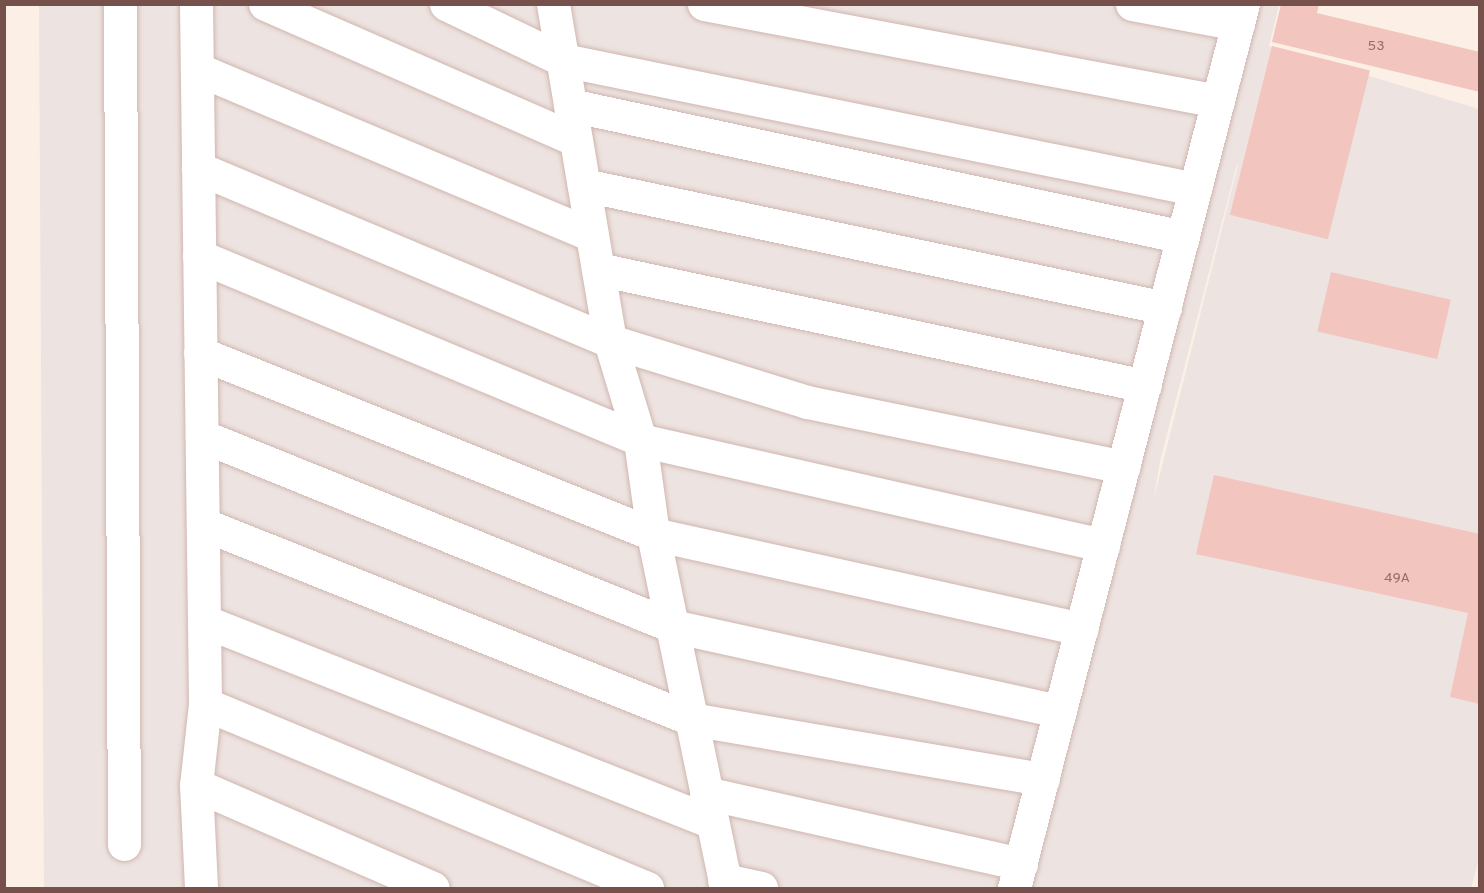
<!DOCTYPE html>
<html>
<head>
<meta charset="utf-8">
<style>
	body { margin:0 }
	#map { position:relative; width:1484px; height:893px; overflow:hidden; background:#fcefe6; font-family:Overpass,sans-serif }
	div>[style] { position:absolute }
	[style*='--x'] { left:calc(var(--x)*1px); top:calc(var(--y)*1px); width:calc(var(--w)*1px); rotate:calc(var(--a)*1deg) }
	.industrial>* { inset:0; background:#ede3e0 }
	.building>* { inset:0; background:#f2c6be; transform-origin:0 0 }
	.roads { filter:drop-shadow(0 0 2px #d0b6af) drop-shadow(0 0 2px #d0b6af) }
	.minor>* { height:33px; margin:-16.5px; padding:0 16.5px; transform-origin:16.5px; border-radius:16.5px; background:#fff }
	span { translate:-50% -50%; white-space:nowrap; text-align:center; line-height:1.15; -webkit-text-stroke:4.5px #fff3ed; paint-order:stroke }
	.number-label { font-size:14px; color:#956e68 }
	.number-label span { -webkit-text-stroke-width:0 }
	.frame { position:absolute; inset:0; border:6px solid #76504b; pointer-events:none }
</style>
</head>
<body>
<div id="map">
	<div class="industrial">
		<div style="clip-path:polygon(evenodd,39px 5px,1279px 5px,1269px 46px,1479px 109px,1480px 855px,1471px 888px,44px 888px,39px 5px,1237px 164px,1238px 165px,1154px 498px,1160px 461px,1237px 164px)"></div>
	</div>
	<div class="building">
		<div style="clip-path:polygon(1281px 4px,1319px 4px,1317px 13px,1480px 52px,1480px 92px,1272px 42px)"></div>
		<div style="left:1272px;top:46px;width:101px;height:174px;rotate:14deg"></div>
		<div style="left:1331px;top:272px;width:123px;height:61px;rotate:13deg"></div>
		<div style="clip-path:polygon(1214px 475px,1480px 534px,1480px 704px,1450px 697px,1468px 613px,1196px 554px)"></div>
	</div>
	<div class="roads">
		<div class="minor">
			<div style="--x:120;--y:4;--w:840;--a:89.73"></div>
			<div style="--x:196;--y:4;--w:700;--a:89.26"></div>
			<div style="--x:205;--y:704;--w:81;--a:96.3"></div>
			<div style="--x:196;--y:785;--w:103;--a:87.2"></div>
			<div style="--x:265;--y:4;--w:339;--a:23.6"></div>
			<div style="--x:446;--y:4;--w:130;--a:25.6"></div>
			<div style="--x:563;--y:60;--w:645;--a:11.54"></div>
			<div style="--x:553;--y:4;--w:342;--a:80.4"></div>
			<div style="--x:610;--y:341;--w:103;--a:73.1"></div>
			<div style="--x:640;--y:440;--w:95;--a:82.1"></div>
			<div style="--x:653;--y:534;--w:361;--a:78.3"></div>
			<div style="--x:704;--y:4;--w:523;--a:10.69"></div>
			<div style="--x:1132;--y:4;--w:108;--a:10.7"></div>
			<div style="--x:197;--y:69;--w:428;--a:22.8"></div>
			<div style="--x:570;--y:105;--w:627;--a:12.15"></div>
			<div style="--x:198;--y:168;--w:447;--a:22.8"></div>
			<div style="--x:610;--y:341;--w:206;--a:17.2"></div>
			<div style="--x:807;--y:402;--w:323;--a:11.6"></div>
			<div style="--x:584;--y:185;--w:594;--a:11.95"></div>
			<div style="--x:199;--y:256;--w:478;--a:22.6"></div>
			<div style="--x:640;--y:440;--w:475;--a:12.8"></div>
			<div style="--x:598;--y:269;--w:559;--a:12.07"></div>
			<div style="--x:200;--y:353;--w:488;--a:21.8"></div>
			<div style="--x:653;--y:534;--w:439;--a:12.5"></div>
			<div style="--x:202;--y:436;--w:507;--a:22.01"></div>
			<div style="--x:672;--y:626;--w:397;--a:12.4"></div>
			<div style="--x:203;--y:524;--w:526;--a:21.78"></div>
			<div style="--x:691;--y:719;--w:357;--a:9.7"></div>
			<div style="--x:204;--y:621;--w:546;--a:21.59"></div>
			<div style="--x:205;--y:704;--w:479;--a:22.6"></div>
			<div style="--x:196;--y:785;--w:258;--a:23.5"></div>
			<div style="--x:706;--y:793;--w:323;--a:12.7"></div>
			<div style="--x:724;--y:880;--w:38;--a:12"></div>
			<div style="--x:1014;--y:888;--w:913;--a:-75.48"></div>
		</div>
	</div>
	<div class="number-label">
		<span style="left:1376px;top:47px">53</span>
		<span style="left:1397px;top:579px">49А</span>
	</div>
	<div class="frame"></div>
</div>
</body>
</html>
